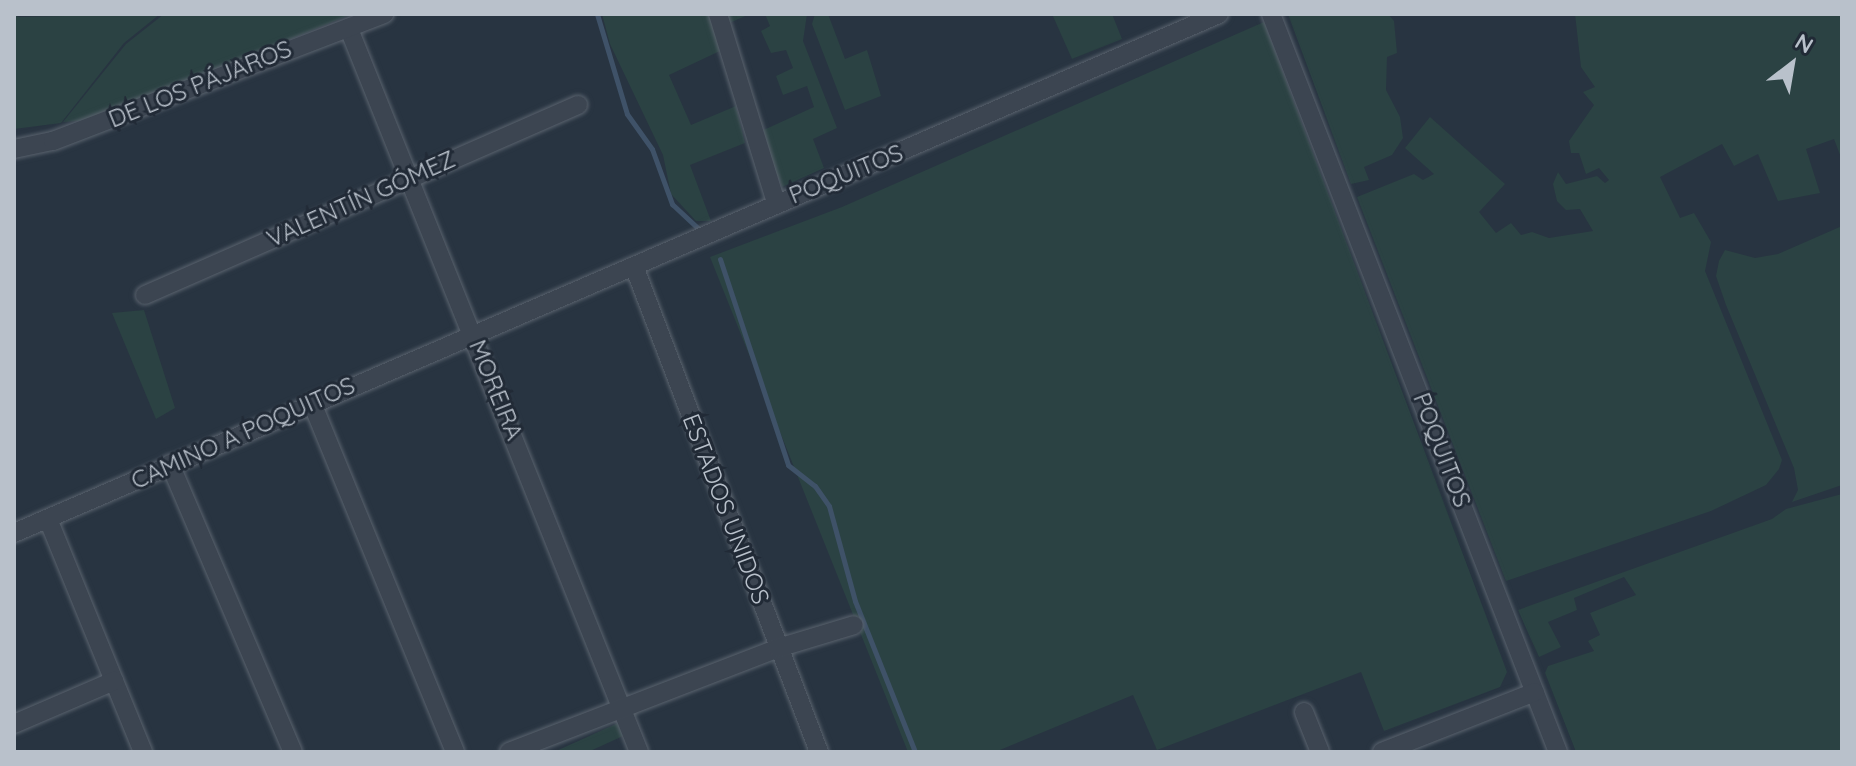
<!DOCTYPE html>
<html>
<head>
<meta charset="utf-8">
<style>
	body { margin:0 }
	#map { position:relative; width:1856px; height:766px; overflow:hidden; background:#283441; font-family:Quicksand,sans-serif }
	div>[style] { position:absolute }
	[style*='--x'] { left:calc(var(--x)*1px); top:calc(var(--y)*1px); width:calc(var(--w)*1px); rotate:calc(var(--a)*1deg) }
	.green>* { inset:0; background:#2b4243 }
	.stream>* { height:5px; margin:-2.5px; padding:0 2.5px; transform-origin:2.5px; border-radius:2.5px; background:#3f5268 }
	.roads { filter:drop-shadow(0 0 2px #5a636e) drop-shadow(0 0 2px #5a636e) }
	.minor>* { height:18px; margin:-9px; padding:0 9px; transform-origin:9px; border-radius:9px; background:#3c4551 }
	span { translate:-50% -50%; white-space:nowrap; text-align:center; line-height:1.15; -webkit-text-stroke:6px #212a36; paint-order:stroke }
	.street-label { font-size:24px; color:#b9c1cb }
	.frame { position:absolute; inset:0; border:16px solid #b9c1cb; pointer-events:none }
	.north { position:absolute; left:1752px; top:24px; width:80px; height:80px; -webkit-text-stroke:6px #212a36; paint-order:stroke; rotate:31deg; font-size:22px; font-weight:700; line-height:32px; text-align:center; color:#b9c1cb }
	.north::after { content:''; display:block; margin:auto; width:28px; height:36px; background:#b9c1cb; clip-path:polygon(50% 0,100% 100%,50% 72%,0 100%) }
</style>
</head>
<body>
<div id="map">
	<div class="green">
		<div style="clip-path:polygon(14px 14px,18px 17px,160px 14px,124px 43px,61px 123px,14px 129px)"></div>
		<div style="clip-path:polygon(164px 14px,352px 14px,93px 120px,63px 122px,126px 44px)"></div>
		<div style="clip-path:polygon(602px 14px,750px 14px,727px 24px,722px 50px,669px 75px,691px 125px,736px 106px,745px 143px,690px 165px,711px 221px,696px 221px,671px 194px,663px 155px,610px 44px)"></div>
		<div style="clip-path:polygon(765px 14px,807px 14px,803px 41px,837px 128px,813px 139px,824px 168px,782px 187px,759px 132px,814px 107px,807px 86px,783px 95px,776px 76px,793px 68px,786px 50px,771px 53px,761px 31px,770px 26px)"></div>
		<div style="clip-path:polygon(815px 14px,828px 14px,845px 59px,867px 50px,881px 96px,845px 110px,812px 24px)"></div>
		<div style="clip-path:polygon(1052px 14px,1112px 14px,1122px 39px,1072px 59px)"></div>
		<div style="clip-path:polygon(1288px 14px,1388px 14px,1394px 21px,1397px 53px,1387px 57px,1386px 90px,1400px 117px,1403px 138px,1392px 155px,1364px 167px,1369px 180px,1351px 184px)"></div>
		<div style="clip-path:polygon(1575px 14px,1842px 14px,1842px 160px,1834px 139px,1806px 149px,1820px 193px,1778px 201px,1758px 154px,1734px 166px,1722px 144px,1660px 177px,1680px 218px,1694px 213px,1711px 242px,1705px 271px,1782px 460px,1779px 469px,1766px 485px,1711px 511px,1506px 581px,1357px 197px,1414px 174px,1423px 180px,1434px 174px,1405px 148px,1430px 117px,1505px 184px,1479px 212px,1496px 233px,1511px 223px,1521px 235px,1532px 232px,1549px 238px,1593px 231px,1580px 209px,1566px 210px,1557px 201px,1553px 184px,1558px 172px,1566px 184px,1597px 176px,1605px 183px,1609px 180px,1599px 168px,1586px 174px,1579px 153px,1571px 153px,1569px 141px,1594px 105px,1583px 92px,1595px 87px,1581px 67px)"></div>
		<div style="clip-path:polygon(1264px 22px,1507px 672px,1500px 687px,1384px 731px,1361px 672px,1157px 750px,1133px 695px,995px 752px,908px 752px,710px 257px,842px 207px)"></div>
		<div style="clip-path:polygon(1842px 226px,1842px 485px,1792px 502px,1798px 490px,1794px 468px,1726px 305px,1716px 276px,1719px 261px,1725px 250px,1755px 258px,1778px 254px)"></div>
		<div style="clip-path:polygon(144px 310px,175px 408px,156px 419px,112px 313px)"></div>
		<div style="clip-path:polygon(1842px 494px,1842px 752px,1576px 752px,1545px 673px,1548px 666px,1594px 651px,1588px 641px,1600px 635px,1590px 613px,1636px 595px,1624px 577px,1574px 598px,1577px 610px,1548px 622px,1561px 647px,1539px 657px,1518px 610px,1772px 519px,1786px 509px)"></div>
		<div style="clip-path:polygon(618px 723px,623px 736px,588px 752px,554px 752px)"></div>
	</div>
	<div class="stream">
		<div style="--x:597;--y:14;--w:104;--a:73.3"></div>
		<div style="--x:627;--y:114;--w:43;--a:54.5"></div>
		<div style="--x:652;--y:149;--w:59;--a:70"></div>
		<div style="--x:672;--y:204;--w:42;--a:43.1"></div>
		<div style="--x:720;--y:259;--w:217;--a:71.7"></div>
		<div style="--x:788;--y:465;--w:34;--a:38"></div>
		<div style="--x:815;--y:486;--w:24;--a:55"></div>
		<div style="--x:829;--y:506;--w:98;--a:74.7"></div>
		<div style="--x:855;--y:601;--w:162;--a:68.3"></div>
	</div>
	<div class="roads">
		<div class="minor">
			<div style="--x:718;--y:14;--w:198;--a:72.9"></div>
			<div style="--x:1271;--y:14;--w:792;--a:68.75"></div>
			<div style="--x:349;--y:29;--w:779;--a:68.14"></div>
			<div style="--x:14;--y:149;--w:40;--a:-12"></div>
			<div style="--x:53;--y:141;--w:355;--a:-21"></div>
			<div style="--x:634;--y:266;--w:520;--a:69.16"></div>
			<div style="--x:145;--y:295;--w:473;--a:-23.7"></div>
			<div style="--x:312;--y:403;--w:377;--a:67.7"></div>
			<div style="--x:170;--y:464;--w:313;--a:66.9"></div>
			<div style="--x:48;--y:519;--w:252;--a:67.8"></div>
			<div style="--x:14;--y:533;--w:1312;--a:-23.3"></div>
			<div style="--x:1304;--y:712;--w:43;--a:68.2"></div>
			<div style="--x:14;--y:724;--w:109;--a:-23.3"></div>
			<div style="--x:509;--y:752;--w:288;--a:-21.1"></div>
			<div style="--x:778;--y:648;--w:79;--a:-16.8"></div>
			<div style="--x:1382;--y:752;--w:164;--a:-21.4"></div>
		</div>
	</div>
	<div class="street-label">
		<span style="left:200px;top:84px;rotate:-22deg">DE LOS PÁJAROS</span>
		<span style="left:846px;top:174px;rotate:-22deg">POQUITOS</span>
		<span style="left:361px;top:199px;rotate:-24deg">VALENTÍN GÓMEZ</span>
		<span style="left:496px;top:390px;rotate:68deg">MOREIRA</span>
		<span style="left:243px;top:433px;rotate:-24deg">CAMINO A POQUITOS</span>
		<span style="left:1442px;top:450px;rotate:69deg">POQUITOS</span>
		<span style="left:726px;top:509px;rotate:69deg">ESTADOS UNIDOS</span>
	</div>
	<div class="frame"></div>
	<div class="north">N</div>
</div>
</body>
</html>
